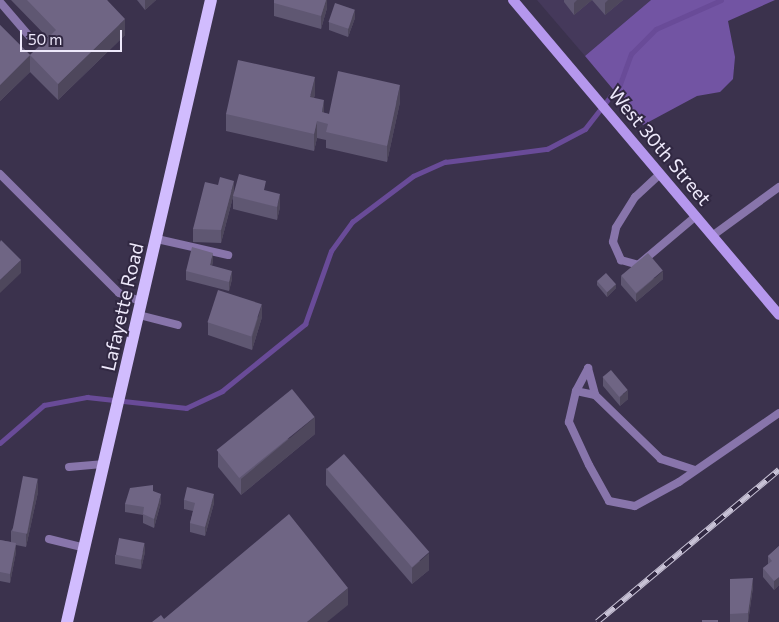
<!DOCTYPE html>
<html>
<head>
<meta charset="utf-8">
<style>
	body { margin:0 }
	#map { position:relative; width:779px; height:622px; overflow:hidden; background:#3b324d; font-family:Commissioner,sans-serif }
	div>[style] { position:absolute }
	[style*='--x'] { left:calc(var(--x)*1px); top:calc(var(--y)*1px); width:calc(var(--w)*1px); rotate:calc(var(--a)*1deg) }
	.built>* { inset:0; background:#45395b }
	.forest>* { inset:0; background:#7254a3 }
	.stream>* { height:4.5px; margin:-2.25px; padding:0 2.25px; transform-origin:2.25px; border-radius:2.25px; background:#694b98 }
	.service>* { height:8px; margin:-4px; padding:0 4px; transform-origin:4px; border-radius:4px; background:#8875ab }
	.secondary>* { height:10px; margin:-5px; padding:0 5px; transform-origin:5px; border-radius:5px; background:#b597ed }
	.primary>* { height:12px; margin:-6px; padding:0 6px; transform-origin:6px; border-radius:6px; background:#d1bcfe }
	.rail>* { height:5.5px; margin-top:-2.75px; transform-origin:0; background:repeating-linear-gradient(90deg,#312842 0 11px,#c8c2d6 0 22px); box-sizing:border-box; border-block:1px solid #c8c2d6 }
	.wall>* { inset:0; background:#5f5772 }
	.shaded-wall>* { inset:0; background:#4e475c }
	.building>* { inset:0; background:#6f6584; transform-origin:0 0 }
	span { translate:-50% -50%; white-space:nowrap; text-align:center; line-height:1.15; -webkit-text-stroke:4px #312842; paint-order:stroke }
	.street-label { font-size:19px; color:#eee9fb }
	.scale { position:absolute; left:20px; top:30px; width:102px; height:22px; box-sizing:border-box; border:2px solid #eee9fb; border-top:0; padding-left:6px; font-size:15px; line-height:18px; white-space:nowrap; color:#eee9fb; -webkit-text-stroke:4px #312842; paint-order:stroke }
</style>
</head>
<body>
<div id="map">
	<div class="built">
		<div style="clip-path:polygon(537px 0,651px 0,585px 56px)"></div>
	</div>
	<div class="forest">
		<div style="clip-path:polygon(651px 0,775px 0,728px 21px,735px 57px,733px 79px,720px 92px,697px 96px,643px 125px,585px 56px)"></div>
	</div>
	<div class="stream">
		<div style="--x:0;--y:443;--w:58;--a:-40.8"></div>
		<div style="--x:44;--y:405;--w:44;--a:-10.5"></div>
		<div style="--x:87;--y:397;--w:100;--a:6.3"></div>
		<div style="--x:186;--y:408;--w:40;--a:-25"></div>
		<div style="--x:222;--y:391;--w:107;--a:-38.9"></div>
		<div style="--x:305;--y:324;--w:77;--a:-70.4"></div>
		<div style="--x:331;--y:251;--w:36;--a:-54"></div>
		<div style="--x:352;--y:222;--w:76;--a:-37"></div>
		<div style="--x:413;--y:176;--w:35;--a:-24"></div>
		<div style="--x:445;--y:162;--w:103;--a:-7.3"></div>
		<div style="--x:547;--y:149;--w:43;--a:-27.8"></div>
		<div style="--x:585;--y:129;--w:57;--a:-52.1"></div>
		<div style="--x:620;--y:84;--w:32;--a:-70"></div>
		<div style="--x:631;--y:54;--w:35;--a:-45"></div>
		<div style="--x:656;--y:29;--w:71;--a:-24"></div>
	</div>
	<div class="service">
		<div style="--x:0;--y:2;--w:45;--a:49.5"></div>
		<div style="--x:0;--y:174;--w:168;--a:45"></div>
		<div style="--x:119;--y:293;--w:25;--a:21"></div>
		<div style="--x:660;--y:174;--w:34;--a:137"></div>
		<div style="--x:635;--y:197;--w:36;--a:122"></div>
		<div style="--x:616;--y:228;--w:14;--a:102"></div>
		<div style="--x:613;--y:242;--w:20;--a:66"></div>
		<div style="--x:621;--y:260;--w:18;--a:16"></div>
		<div style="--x:638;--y:265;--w:76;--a:-40.2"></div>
		<div style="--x:712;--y:236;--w:83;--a:-36.2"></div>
		<div style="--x:157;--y:239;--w:73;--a:12.7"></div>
		<div style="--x:139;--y:315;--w:40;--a:14.4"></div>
		<div style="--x:576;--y:391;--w:26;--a:-62"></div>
		<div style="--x:588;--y:368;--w:28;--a:75"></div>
		<div style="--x:69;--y:467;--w:36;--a:-5"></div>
		<div style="--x:695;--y:470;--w:36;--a:-162"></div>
		<div style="--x:661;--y:459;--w:92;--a:-135.9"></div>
		<div style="--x:595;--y:395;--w:19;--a:-168"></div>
		<div style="--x:576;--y:391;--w:32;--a:103"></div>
		<div style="--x:569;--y:422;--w:47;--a:65.1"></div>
		<div style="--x:589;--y:465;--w:41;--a:60.9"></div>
		<div style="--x:609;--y:501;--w:26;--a:11"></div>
		<div style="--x:635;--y:506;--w:50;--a:-28.6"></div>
		<div style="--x:679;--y:482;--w:121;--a:-34.6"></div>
		<div style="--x:49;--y:539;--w:37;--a:14"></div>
	</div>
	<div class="secondary">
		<div style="--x:513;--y:0;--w:412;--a:49.8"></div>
	</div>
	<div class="primary">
		<div style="--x:67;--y:622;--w:638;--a:-76.97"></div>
	</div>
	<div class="rail">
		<div style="--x:597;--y:622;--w:237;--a:-39.9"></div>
	</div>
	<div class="wall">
		<div style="clip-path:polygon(11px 0,107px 0,125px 35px,58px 100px,30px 72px,0 101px,0 25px,30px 55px,48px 38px)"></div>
		<div style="clip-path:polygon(137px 0,156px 0,145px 10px)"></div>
		<div style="clip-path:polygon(327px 0,327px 8px,321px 29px,274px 16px,274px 3px)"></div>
		<div style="clip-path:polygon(564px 0,623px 0,605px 15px,592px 0,574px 15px,564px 2px)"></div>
		<div style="clip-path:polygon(355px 18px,348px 37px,329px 30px,329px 22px)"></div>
		<div style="clip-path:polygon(315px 94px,314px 98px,324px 113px,329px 114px,400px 102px,387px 162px,326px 148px,326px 140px,317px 138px,314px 151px,226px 131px,226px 114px)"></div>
		<div style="clip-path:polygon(218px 185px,234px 192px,266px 191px,280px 207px,277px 220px,233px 209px,233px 197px,221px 243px,193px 242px,193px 229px)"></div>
		<div style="clip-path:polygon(213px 261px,212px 266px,232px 279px,229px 291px,186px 280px,186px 271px)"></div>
		<div style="clip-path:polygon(621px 276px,663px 279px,636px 302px,621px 285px)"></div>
		<div style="clip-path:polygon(597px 281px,616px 288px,607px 297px,597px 285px)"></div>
		<div style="clip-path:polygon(262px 317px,252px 350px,208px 335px,208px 322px)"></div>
		<div style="clip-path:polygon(603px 377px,628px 399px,620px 406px,603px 386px)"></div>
		<div style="clip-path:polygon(315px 434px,241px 495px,218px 467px,218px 451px)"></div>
		<div style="clip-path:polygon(326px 468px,429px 570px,412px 584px,326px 485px)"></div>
		<div style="clip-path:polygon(153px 491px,161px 502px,154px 528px,143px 523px,143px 515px,125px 512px,125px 504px)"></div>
		<div style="clip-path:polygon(38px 492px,26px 547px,16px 545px,16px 552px,10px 583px,0 581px,0 540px,11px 542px,11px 531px)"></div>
		<div style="clip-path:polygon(184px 500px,214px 503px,205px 536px,190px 532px,190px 523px,193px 511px,184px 509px)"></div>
		<div style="clip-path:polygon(779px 546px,779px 585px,774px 590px,763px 577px,763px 568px,768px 564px,768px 556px)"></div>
		<div style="clip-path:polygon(145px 552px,141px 569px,115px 564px,115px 555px)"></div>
		<div style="clip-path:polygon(730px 579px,753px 587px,748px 622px,730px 622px)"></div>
	</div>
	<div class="shaded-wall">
		<div style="clip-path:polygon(145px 0,156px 0,145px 10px)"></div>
		<div style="clip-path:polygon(326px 0,327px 0,327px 8px,321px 29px,321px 16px)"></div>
		<div style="clip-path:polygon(577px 0,592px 0,574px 15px,574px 3px)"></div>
		<div style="clip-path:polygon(608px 0,623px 0,605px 15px,605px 3px)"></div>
		<div style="clip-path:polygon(355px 10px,355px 18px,348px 37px,348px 28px)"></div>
		<div style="clip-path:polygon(125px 19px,125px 35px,58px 100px,58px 84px)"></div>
		<div style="clip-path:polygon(30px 55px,30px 72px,0 101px,0 85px)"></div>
		<div style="clip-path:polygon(315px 77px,315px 94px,310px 114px,310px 97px)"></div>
		<div style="clip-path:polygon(400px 85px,400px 102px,387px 162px,387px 146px)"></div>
		<div style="clip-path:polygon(324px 100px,324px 117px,322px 112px)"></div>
		<div style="clip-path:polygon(317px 121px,317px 138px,314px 151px,314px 134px)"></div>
		<div style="clip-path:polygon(234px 181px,234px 193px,221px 243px,221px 230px)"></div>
		<div style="clip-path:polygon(280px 194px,280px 207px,277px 220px,277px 207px)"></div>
		<div style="clip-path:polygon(213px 253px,213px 261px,210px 274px,210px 265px)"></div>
		<div style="clip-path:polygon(21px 260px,21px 273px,0 293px,0 280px)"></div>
		<div style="clip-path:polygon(232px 271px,232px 279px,229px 291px,229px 282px)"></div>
		<div style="clip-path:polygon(663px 271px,663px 279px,636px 302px,636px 294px)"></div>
		<div style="clip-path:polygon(616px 284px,616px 288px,607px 297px,607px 292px)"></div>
		<div style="clip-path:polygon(262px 304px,262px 317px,252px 350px,252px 337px)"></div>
		<div style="clip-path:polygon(628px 390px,628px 399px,620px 406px,620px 397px)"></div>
		<div style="clip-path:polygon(315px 417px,315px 434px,241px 495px,241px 479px)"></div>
		<div style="clip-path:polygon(38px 479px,38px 492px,26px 547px,26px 534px)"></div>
		<div style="clip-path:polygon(161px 494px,161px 502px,154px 528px,154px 519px)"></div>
		<div style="clip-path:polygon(214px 494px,214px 503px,205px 536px,205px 527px)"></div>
		<div style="clip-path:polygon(16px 543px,16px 552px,10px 583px,10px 574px)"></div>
		<div style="clip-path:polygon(145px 543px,145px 552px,141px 569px,141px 560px)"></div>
		<div style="clip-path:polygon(429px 553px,429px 570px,412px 584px,412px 568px)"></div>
		<div style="clip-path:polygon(779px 577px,779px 585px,774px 590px,774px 581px)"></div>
		<div style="clip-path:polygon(753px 578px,753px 587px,748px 622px,748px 613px)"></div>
		<div style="clip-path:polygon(348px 588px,348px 605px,327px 622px,307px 622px)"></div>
	</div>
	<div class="building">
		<div style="clip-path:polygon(27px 0,107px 0,125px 19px,58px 84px,30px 55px,56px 30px)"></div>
		<div style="clip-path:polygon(274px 0,326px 0,321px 16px,274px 3px)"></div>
		<div style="left:335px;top:3px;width:21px;height:20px;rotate:19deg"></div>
		<div style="clip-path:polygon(0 25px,30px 55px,0 85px)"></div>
		<div style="clip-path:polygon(238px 60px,315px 77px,310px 97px,324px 100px,322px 112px,329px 114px,338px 71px,400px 85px,387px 146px,326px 132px,328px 124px,317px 121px,314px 134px,226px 114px)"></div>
		<div style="clip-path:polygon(239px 174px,266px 181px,264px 190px,280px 194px,277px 207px,233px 196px)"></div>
		<div style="clip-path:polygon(220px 177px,234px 181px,221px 230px,193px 229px,205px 182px,218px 185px)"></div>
		<div style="clip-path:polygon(1px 240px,21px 260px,0 280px,0 242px)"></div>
		<div style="clip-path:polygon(192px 247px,213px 253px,210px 265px,232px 271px,229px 282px,186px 271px)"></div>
		<div style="left:648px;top:253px;width:23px;height:35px;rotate:50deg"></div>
		<div style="left:606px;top:273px;width:15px;height:12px;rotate:48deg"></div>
		<div style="left:218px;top:290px;width:46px;height:34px;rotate:18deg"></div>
		<div style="left:611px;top:370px;width:26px;height:11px;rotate:50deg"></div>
		<div style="left:292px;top:389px;width:36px;height:97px;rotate:51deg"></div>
		<div style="left:344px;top:454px;width:130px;height:23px;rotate:49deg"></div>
		<div style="left:23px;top:476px;width:15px;height:56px;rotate:11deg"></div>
		<div style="clip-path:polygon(153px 485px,153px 491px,161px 494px,154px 519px,143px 514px,144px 507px,125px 504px,130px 488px)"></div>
		<div style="clip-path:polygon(187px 487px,214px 494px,205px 527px,190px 523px,195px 503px,184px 500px)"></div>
		<div style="clip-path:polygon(289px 514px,348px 588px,307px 622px,152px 622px,161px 615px,164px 619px)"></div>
		<div style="left:119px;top:538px;width:26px;height:17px;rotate:11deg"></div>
		<div style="clip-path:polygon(0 540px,16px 543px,10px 574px,0 572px)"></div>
		<div style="clip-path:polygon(779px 546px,779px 577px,774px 581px,763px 568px,772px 561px,768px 556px)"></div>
		<div style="clip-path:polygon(753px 578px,748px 613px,730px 614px,730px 579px)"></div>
		<div style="left:702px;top:620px;width:16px;height:2px"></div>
	</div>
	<div class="street-label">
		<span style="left:660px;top:146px;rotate:50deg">West 30th Street</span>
		<span style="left:122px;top:307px;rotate:-77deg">Lafayette Road</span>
	</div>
	<div class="scale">50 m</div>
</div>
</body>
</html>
